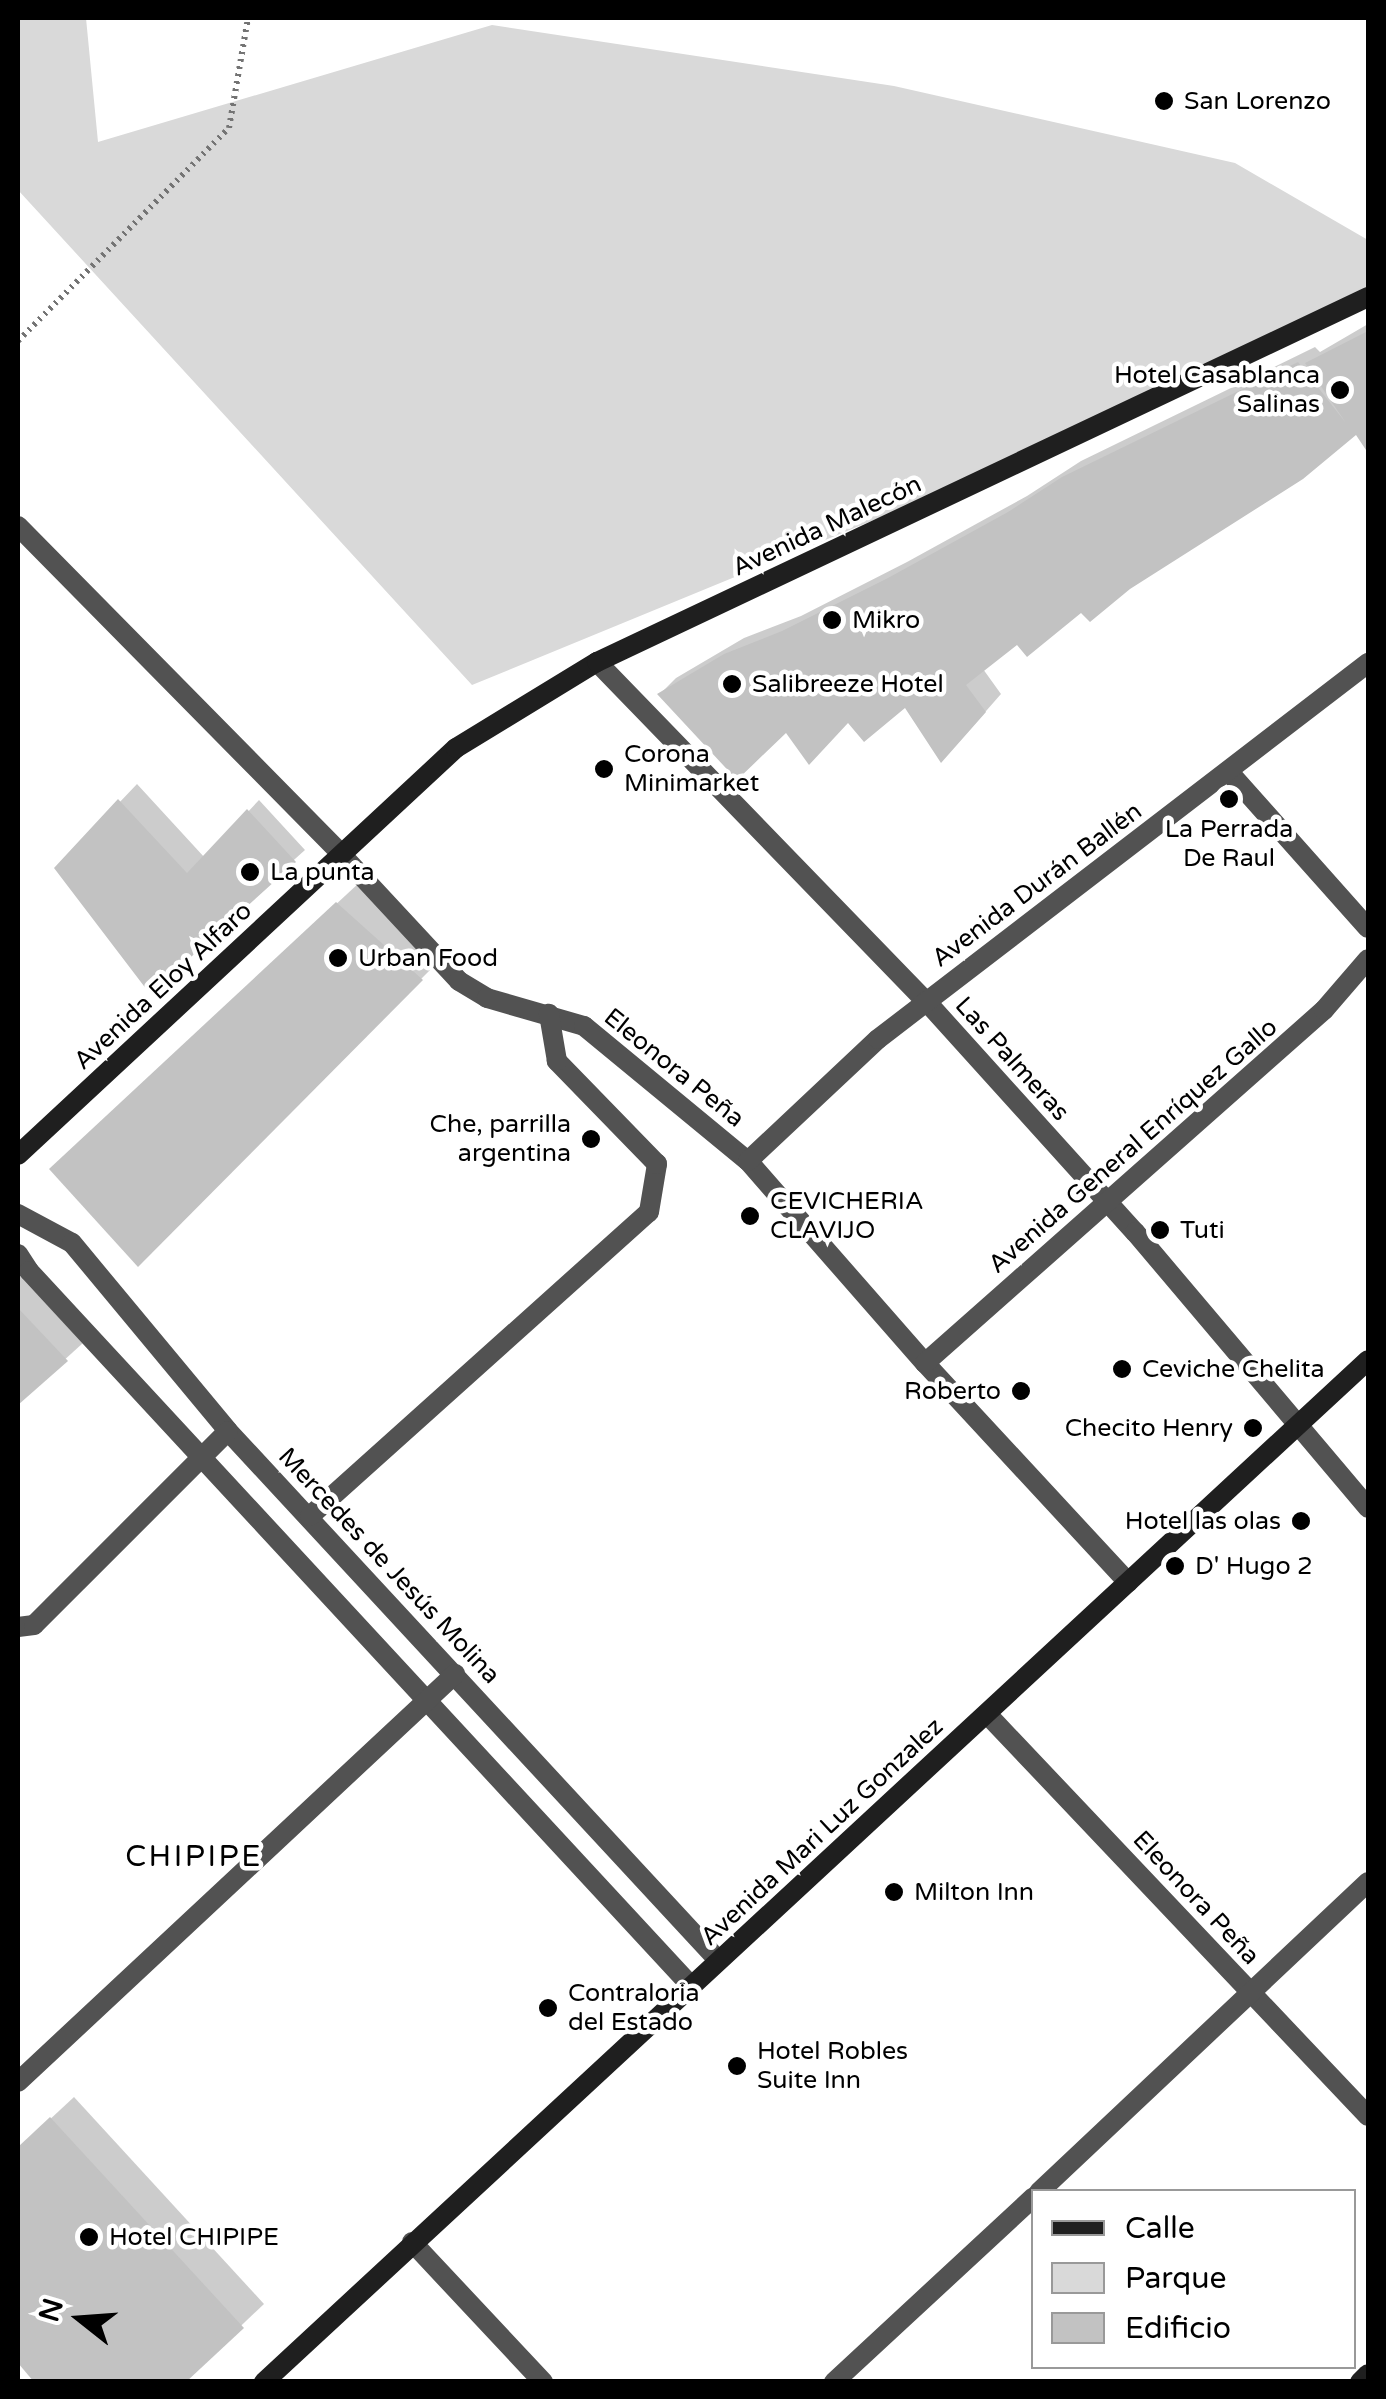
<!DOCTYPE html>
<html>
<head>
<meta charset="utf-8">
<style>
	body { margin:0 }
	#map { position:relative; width:1386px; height:2399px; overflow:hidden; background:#fff; font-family:"Varela Round",sans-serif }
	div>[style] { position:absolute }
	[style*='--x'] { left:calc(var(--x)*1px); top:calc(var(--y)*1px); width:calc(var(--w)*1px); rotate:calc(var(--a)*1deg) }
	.green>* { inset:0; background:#d9d9d9 }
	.shadow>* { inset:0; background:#0003 }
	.building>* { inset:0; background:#c2c2c2 }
	.path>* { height:6px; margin-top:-3px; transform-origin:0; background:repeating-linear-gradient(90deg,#747474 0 2.5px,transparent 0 7.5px) }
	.street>* { height:20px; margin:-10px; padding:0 10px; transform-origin:10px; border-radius:10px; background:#525252 }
	.secondary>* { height:20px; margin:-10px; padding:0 10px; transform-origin:10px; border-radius:10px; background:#1f1f1f }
	.dots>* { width:28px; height:28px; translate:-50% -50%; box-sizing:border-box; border:5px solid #fff; border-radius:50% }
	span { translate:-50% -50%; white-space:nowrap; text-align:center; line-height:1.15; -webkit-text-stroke:9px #fff; paint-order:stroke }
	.poi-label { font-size:25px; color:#000 }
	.left { translate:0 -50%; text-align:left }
	.right { translate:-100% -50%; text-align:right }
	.street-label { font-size:25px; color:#000 }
	.quarter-label { font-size:30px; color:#000; letter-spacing:2.5px }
	.frame { position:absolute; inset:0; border:20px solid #000; pointer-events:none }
	.legend { position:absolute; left:1031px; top:2189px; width:325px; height:180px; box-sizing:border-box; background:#fff; border:2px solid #999; margin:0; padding:12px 18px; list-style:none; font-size:30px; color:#000 }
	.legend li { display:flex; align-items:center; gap:20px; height:50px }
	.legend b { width:50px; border:2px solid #999 }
	.north { position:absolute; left:30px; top:2269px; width:100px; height:100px; -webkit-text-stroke:8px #fff; paint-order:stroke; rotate:287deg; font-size:28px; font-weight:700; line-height:40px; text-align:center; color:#000 }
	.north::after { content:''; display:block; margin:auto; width:35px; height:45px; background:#000; clip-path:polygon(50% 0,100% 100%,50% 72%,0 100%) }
</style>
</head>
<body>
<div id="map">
	<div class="green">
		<div style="clip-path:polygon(18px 18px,86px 18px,98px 142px,492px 25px,894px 86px,1235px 163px,1368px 240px,1368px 297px,1071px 439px,472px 685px,18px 190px)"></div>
	</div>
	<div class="shadow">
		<div style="clip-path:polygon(1368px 324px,1368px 448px,1357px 431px,1082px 610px,1017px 642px,983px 669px,1001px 694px,958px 743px,905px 704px,848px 720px,660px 694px,676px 678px,744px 638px,801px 616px,907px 562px,1027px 496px,1081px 461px,1315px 347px,1320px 352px)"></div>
		<div style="clip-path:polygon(137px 784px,205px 858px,259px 800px,305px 850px,229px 918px,57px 868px)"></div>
		<div style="clip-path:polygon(360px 882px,443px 957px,138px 1263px,74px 1147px)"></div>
		<div style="clip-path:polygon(18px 1274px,83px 1343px,18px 1402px)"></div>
		<div style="clip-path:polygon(74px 2097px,264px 2304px,182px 2382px,37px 2382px,18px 2359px,18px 2149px)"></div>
	</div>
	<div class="building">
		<div style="clip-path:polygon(1368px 331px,1368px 453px,1356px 435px,1303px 479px,1130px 589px,1090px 622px,1081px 613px,1027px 657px,1017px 645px,966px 685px,986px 712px,941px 763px,905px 708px,864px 742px,848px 723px,809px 765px,786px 733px,737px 780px,657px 694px,724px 654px,782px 631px,888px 578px,1008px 512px,1062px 477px,1298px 362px,1346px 423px,1305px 363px)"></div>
		<div style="clip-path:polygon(118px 799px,187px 873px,247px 809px,296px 862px,150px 994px,54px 868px)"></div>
		<div style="clip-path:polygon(336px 902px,423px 980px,138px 1267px,49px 1169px)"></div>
		<div style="clip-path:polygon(18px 1308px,68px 1361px,18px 1405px)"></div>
		<div style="clip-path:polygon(50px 2117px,244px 2328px,186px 2382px,34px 2382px,18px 2363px,18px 2147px)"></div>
	</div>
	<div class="path">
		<div style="--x:18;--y:341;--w:300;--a:-45.3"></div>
		<div style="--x:229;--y:128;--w:112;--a:-80.2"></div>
	</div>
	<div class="street">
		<div style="--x:18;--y:526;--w:462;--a:45.4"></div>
		<div style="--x:342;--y:855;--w:172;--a:47.1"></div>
		<div style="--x:459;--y:981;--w:33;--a:31"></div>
		<div style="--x:487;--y:998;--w:101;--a:16.1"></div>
		<div style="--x:584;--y:1026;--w:212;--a:39.5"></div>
		<div style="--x:748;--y:1161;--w:269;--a:48.8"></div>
		<div style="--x:925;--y:1363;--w:299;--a:47.2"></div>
		<div style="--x:597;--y:662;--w:472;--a:45.9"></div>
		<div style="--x:926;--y:1001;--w:312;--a:47.9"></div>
		<div style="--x:1135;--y:1232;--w:361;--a:49.8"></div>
		<div style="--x:1228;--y:771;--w:210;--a:48.3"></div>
		<div style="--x:748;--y:1161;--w:178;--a:-43.2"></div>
		<div style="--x:878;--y:1039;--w:618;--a:-37.5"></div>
		<div style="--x:18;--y:1214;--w:61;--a:28.2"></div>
		<div style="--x:72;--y:1243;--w:244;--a:50.3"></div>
		<div style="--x:228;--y:1431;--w:722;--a:47.19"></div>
		<div style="--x:18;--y:1254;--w:20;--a:57"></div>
		<div style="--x:29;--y:1271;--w:976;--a:47.2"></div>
		<div style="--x:925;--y:1363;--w:533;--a:-41.5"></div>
		<div style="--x:1324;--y:1010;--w:67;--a:-49.2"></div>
		<div style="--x:310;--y:1516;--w:455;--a:-41.9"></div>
		<div style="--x:649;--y:1212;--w:49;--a:-80.5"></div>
		<div style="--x:657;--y:1164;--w:144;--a:-134.2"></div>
		<div style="--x:557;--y:1061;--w:48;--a:-99.7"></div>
		<div style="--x:18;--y:1627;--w:16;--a:-7"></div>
		<div style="--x:34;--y:1625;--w:274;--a:-45"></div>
		<div style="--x:987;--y:1714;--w:554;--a:46.54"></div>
		<div style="--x:18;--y:2082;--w:598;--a:-43.03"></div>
		<div style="--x:1039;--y:2192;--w:452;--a:-43.3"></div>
		<div style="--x:412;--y:2242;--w:192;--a:46.9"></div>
		<div style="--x:834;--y:2382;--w:272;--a:-42.8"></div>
	</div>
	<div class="secondary">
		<div style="--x:18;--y:1155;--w:598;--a:-42.9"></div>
		<div style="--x:456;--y:748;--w:165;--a:-31.4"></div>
		<div style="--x:597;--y:662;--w:853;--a:-25.33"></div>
		<div style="--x:264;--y:2382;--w:1504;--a:-42.79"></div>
		<div style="--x:1360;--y:2382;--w:11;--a:-45"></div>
	</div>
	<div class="dots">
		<div style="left:1164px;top:101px;background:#000"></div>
		<div style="left:1340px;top:390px;background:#000"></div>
		<div style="left:832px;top:620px;background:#000"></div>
		<div style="left:732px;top:684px;background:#000"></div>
		<div style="left:604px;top:769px;background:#000"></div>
		<div style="left:1229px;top:799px;background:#000"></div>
		<div style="left:250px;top:872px;background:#000"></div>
		<div style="left:338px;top:958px;background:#000"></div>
		<div style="left:591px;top:1139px;background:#000"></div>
		<div style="left:750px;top:1216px;background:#000"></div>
		<div style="left:1160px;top:1230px;background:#000"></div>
		<div style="left:1122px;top:1369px;background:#000"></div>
		<div style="left:1021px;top:1391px;background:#000"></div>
		<div style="left:1253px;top:1428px;background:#000"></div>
		<div style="left:1301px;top:1521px;background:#000"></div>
		<div style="left:1175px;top:1566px;background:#000"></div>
		<div style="left:894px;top:1892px;background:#000"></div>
		<div style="left:548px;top:2008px;background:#000"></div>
		<div style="left:737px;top:2066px;background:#000"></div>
		<div style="left:89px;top:2237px;background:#000"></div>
	</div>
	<div class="poi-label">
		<span class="left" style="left:1184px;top:101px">San Lorenzo</span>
		<span class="right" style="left:1320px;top:390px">Hotel Casablanca<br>Salinas</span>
		<span class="left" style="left:852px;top:620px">Mikro</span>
		<span class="left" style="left:752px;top:684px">Salibreeze Hotel</span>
		<span class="left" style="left:624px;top:769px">Corona<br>Minimarket</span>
		<span style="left:1229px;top:844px">La Perrada<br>De Raul</span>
		<span class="left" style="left:270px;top:872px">La punta</span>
		<span class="left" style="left:358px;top:958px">Urban Food</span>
		<span class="right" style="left:571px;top:1139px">Che, parrilla<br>argentina</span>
		<span class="left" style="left:770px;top:1216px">CEVICHERIA<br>CLAVIJO</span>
		<span class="left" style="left:1180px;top:1230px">Tuti</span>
		<span class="left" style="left:1142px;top:1369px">Ceviche Chelita</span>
		<span class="right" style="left:1001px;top:1391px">Roberto</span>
		<span class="right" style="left:1233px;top:1428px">Checito Henry</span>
		<span class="right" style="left:1281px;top:1521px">Hotel las olas</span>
		<span class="left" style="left:1195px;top:1566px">D' Hugo 2</span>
		<span class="left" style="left:914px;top:1892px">Milton Inn</span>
		<span class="left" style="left:568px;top:2008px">Contraloria<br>del Estado</span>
		<span class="left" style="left:757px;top:2066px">Hotel Robles<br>Suite Inn</span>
		<span class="left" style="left:109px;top:2237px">Hotel CHIPIPE</span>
	</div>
	<div class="street-label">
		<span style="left:827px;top:526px;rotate:-25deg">Avenida Malecón</span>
		<span style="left:1037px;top:885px;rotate:-37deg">Avenida Durán Ballén</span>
		<span style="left:163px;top:986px;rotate:-43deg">Avenida Eloy Alfaro</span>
		<span style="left:1012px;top:1059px;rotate:48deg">Las Palmeras</span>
		<span style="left:674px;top:1068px;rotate:39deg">Eleonora Peña</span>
		<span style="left:1133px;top:1146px;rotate:-41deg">Avenida General Enríquez Gallo</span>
		<span style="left:389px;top:1566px;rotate:47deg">Mercedes de Jesús Molina</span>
		<span style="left:822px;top:1832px;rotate:-43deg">Avenida Mari Luz Gonzalez</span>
		<span style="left:1196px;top:1898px;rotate:47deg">Eleonora Peña</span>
	</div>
	<div class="quarter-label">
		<span style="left:194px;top:1857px">CHIPIPE</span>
	</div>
	<div class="frame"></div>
	<ul class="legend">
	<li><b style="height:12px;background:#1f1f1f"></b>Calle</li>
	<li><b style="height:28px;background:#d9d9d9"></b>Parque</li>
	<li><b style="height:28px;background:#c2c2c2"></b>Edificio</li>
	</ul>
	<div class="north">N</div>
</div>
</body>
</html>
